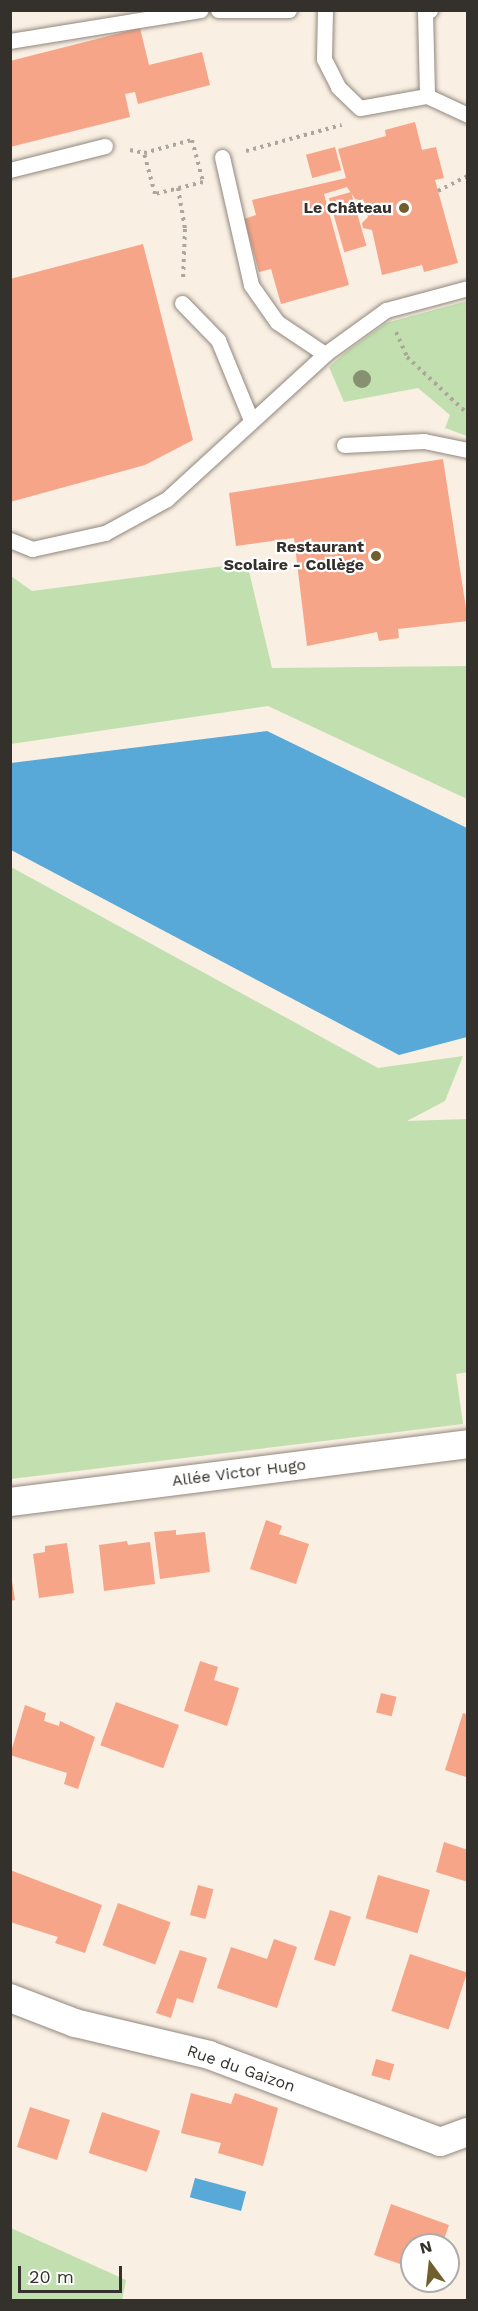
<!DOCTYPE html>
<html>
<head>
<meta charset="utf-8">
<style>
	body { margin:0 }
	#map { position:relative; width:478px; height:2311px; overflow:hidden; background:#f9efe3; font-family:"Work Sans",sans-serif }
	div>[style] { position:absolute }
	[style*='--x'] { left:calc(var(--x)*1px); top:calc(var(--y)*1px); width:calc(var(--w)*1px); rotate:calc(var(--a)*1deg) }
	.green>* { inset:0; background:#c2e0af }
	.water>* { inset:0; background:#58a8d8; transform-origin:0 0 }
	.building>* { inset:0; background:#f7a588; transform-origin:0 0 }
	.path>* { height:4px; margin-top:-2px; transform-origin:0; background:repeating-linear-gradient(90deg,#aea69d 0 3px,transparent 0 7.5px) }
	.roads { filter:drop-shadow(0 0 2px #91877d) drop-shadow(0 0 2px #91877d) }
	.lane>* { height:15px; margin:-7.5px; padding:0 7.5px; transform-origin:7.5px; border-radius:7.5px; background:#fff }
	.street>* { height:28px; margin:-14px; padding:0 14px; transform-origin:14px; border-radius:14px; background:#fff }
	.trees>* { width:18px; height:18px; margin:-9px; border-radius:50%; background:#879070 }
	.dots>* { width:16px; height:16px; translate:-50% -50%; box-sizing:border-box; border:3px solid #fff; border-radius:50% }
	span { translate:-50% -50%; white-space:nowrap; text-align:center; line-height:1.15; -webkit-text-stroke:4.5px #fff; paint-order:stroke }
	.poi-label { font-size:16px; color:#34302c; font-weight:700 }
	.right { translate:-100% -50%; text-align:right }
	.street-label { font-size:16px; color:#34302c }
	.frame { position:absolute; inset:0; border:12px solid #34302c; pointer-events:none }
	.north { position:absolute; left:400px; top:2233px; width:60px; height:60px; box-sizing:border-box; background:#fff; border:2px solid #aeacab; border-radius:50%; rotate:345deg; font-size:16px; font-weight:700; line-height:24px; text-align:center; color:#34302c }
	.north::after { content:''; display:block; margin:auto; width:21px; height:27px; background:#70602e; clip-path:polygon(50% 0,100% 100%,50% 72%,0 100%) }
	.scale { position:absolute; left:18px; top:2266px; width:104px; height:27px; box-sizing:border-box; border:3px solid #34302c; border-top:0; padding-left:8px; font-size:18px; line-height:21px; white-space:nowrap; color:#34302c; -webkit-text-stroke:4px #fff; paint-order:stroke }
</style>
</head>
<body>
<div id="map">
	<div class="green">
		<div style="clip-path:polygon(467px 301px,467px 436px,445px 428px,450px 415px,418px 388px,344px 402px,329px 367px,346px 352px,386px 323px)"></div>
		<div style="clip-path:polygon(247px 563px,272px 668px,467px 666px,467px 799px,268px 706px,11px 744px,11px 576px,32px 591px)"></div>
		<div style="clip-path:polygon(11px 867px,378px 1068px,463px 1056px,445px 1101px,407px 1121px,467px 1119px,468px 1372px,456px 1374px,463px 1424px,11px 1479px)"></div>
		<div style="clip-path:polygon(11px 2228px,126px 2280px,122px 2300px,11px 2300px)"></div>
	</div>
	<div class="water">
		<div style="clip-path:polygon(267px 731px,467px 828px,467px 1037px,399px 1055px,11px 850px,11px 763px)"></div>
		<div style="left:195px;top:2178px;width:53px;height:20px;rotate:15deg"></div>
	</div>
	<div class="building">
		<div style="clip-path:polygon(140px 28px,149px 65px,202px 52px,210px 85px,138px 104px,135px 92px,125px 94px,130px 117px,10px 147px,10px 61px)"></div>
		<div style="clip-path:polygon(415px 122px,422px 150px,436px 147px,444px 178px,435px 180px,458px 263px,424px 272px,422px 265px,382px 275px,372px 230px,363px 228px,362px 223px,368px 217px,364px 201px,355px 199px,347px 187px,324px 194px,349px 285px,281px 304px,271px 269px,259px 272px,244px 219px,256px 215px,252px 200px,346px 178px,338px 149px,386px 136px,385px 130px)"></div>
		<div style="left:335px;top:147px;width:24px;height:30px;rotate:75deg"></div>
		<div style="left:351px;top:192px;width:56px;height:23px;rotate:74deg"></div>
		<div style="clip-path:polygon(143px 244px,193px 440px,145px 465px,10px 502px,10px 279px)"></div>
		<div style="clip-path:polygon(443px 459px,468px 621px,398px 629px,399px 638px,379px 641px,377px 632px,307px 646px,294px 538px,236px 546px,229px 493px)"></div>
		<div style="clip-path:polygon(266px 1520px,282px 1526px,279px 1534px,309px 1544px,296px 1584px,250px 1569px)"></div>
		<div style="clip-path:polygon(176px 1530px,176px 1535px,205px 1532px,210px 1572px,160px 1579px,154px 1532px)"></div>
		<div style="clip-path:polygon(127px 1541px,128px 1545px,150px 1542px,155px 1584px,104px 1591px,99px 1545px)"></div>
		<div style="clip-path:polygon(67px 1543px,74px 1593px,39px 1598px,33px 1554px,45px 1552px,45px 1546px)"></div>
		<div style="clip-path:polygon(10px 1569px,15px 1600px,10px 1601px)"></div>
		<div style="clip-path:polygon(200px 1661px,218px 1667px,214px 1680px,239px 1688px,227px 1726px,184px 1711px)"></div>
		<div style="left:381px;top:1693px;width:16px;height:20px;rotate:14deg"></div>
		<div style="left:116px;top:1702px;width:67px;height:46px;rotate:20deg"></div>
		<div style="clip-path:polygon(25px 1705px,46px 1713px,44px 1721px,59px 1726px,60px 1721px,95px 1737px,78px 1789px,64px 1784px,67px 1773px,10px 1755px)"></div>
		<div style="clip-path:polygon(463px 1713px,468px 1715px,466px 1777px,445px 1770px)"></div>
		<div style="clip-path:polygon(444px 1842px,468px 1850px,468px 1882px,436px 1872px)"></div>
		<div style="clip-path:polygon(10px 1870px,102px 1905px,85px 1953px,55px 1943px,58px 1937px,10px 1922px)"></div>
		<div style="left:378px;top:1875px;width:54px;height:45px;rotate:16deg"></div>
		<div style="left:198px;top:1885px;width:16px;height:31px;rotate:15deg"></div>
		<div style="left:118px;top:1903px;width:56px;height:45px;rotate:20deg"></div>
		<div style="left:330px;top:1910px;width:22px;height:52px;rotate:18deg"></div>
		<div style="clip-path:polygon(274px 1939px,297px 1947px,277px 2008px,217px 1988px,231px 1947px,267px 1959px)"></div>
		<div style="clip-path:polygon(180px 1950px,207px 1958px,193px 2003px,177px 1998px,171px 2018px,156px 2013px)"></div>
		<div style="left:410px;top:1954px;width:60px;height:60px;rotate:18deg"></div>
		<div style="left:376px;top:2059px;width:19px;height:17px;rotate:16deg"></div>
		<div style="clip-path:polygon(191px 2093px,231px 2104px,235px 2093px,278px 2108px,263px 2166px,218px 2153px,221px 2143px,181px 2133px)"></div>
		<div style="left:30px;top:2107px;width:42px;height:42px;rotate:18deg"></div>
		<div style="left:102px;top:2112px;width:61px;height:43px;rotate:18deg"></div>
		<div style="clip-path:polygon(391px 2204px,449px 2225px,442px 2245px,412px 2245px,403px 2265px,374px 2255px)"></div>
	</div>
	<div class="path">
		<div style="--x:192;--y:140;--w:43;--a:75.3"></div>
		<div style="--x:203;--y:182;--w:49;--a:166"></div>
		<div style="--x:155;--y:194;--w:42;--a:-105"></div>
		<div style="--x:144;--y:153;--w:50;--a:-15.2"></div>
		<div style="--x:130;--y:150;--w:14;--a:12"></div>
		<div style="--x:246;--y:151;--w:99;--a:-15.2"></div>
		<div style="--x:178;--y:188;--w:42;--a:80.3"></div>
		<div style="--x:185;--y:229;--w:50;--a:92.3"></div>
		<div style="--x:438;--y:191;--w:34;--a:-27"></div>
		<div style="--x:396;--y:332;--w:27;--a:66"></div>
		<div style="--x:407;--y:357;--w:83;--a:43.1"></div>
	</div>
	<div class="roads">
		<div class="lane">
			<div style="--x:218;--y:10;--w:71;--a:0"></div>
			<div style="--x:325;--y:10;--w:49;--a:91.2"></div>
			<div style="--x:324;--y:59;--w:31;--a:63"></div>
			<div style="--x:338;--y:87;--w:30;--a:44"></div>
			<div style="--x:360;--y:108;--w:68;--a:-10.2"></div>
			<div style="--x:430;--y:10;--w:5;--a:158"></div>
			<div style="--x:425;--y:12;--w:84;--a:88.6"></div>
			<div style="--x:427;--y:96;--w:45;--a:24.9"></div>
			<div style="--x:10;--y:41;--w:193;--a:-9.2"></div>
			<div style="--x:222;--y:157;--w:131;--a:77.2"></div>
			<div style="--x:251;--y:285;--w:45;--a:54.9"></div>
			<div style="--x:277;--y:322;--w:58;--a:33.7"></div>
			<div style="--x:10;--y:170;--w:98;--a:-14.2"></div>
			<div style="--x:182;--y:303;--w:52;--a:45.8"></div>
			<div style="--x:218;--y:340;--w:87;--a:67.6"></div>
			<div style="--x:344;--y:445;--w:80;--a:-2.9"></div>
			<div style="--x:424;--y:441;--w:45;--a:11.6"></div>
			<div style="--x:10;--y:540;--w:24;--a:22"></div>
			<div style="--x:32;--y:549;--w:75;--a:-12.4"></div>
			<div style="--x:105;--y:533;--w:71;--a:-28.7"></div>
			<div style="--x:167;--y:499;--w:214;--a:-42.5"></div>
			<div style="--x:325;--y:354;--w:75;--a:-35.8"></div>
			<div style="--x:386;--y:310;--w:85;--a:-15"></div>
		</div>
		<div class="street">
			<div style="--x:10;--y:1502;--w:462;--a:-7.2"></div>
			<div style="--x:10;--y:1998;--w:70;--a:21"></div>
			<div style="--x:75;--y:2023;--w:138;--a:13.4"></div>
			<div style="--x:209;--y:2055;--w:247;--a:20.6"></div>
			<div style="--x:440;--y:2142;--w:30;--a:-20"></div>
		</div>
	</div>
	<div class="trees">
		<div style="left:362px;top:379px"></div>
	</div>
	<div class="dots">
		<div style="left:404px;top:208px;background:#70602e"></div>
		<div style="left:376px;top:556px;background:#70602e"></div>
	</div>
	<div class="poi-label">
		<span class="right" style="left:392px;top:208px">Le Château</span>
		<span class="right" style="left:364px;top:556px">Restaurant<br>Scolaire - Collège</span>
	</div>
	<div class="street-label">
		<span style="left:239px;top:1473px;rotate:-7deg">Allée Victor Hugo</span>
		<span style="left:241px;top:2069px;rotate:19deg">Rue du Gaizon</span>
	</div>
	<div class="frame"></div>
	<div class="north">N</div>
	<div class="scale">20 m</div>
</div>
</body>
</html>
